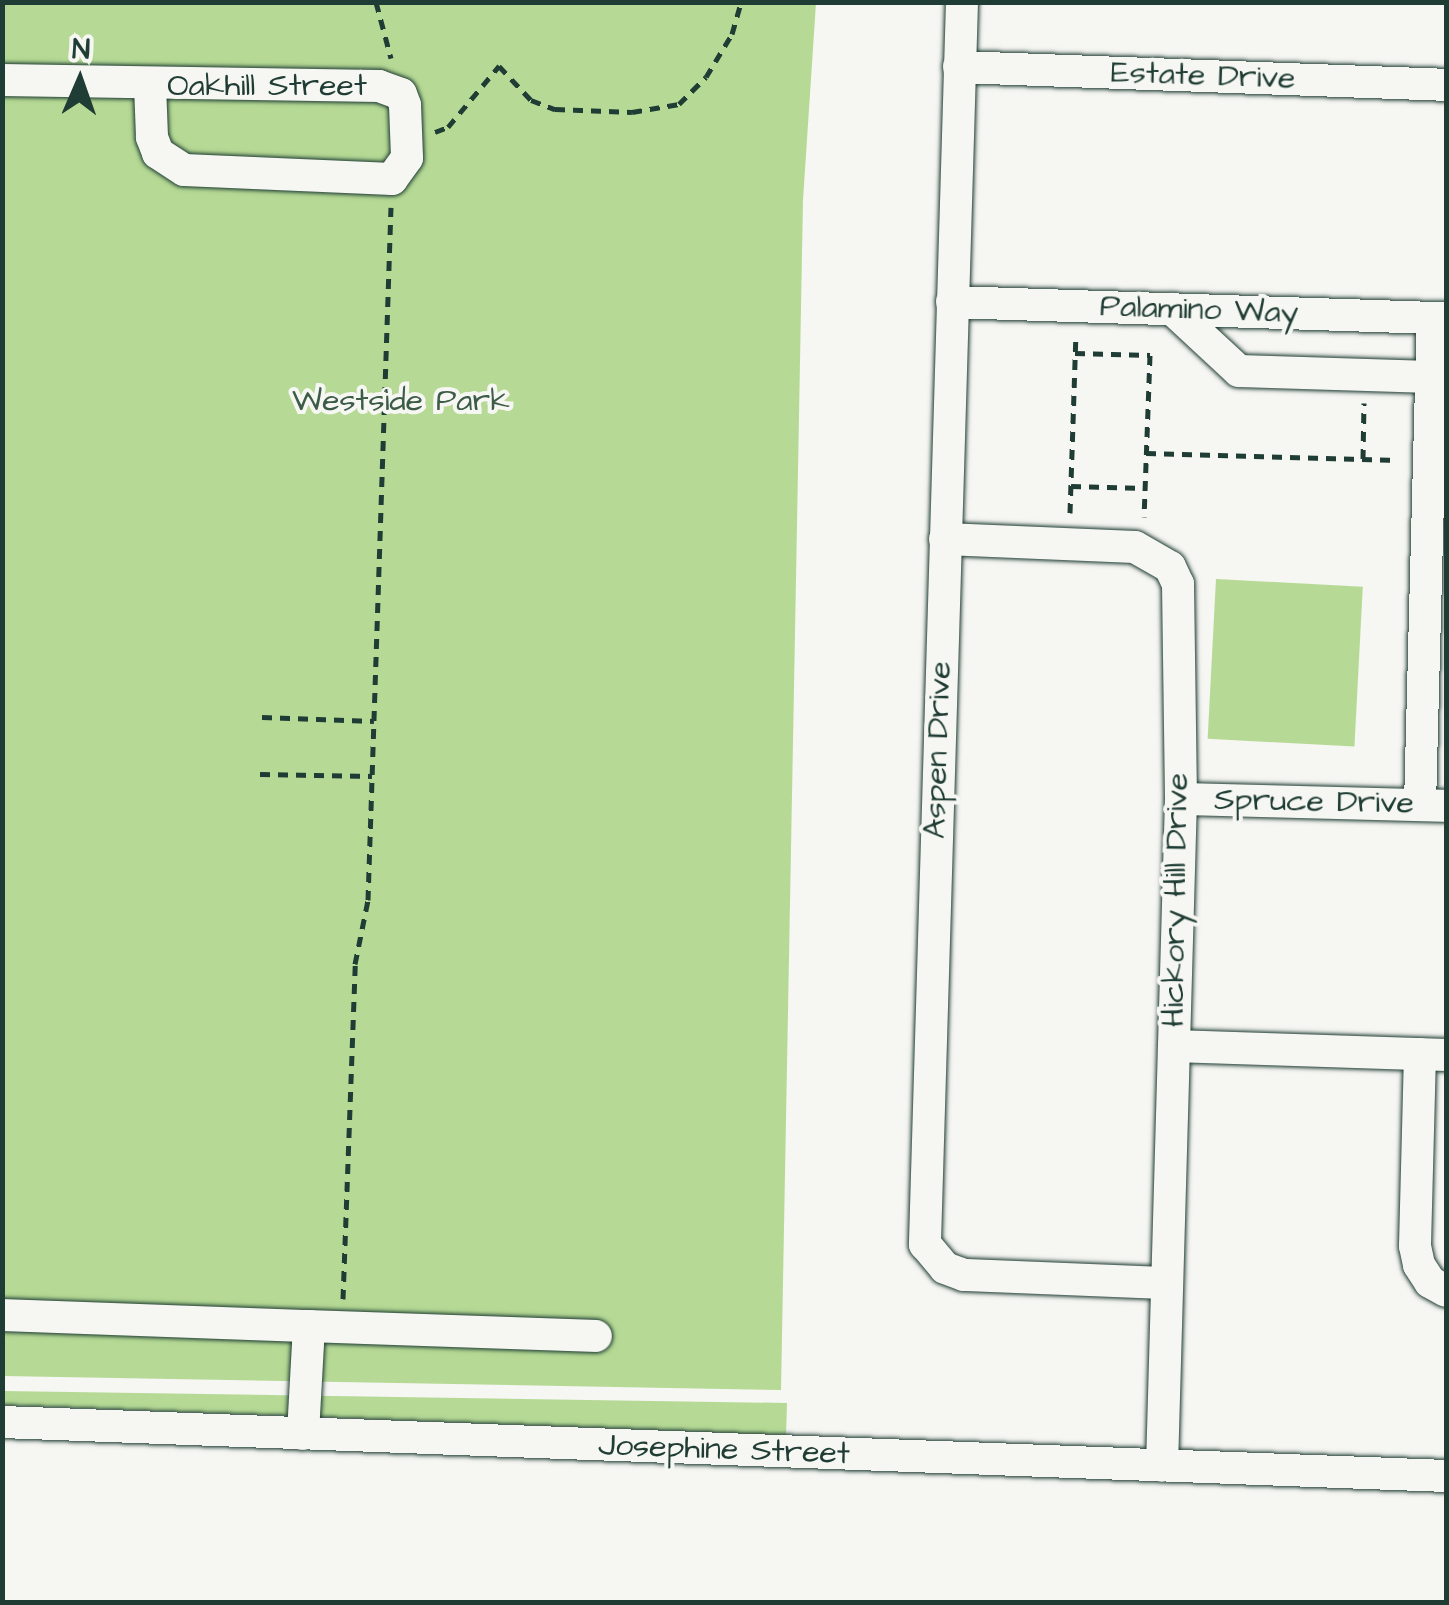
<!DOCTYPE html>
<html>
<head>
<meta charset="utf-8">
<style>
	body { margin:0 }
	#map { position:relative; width:1449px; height:1605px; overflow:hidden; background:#f6f6f2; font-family:"Architects Daughter",sans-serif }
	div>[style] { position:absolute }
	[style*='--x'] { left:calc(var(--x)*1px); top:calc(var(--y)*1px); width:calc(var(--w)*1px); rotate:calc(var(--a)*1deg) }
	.green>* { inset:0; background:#b6da95; transform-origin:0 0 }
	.path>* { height:5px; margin-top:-2.5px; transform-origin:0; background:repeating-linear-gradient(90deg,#1f3d34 0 10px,transparent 0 18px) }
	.roads { filter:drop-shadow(0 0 2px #1f3d34) drop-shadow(0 0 2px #1f3d34) }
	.minor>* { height:32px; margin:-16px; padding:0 16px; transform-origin:16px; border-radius:16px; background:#f6f6f2 }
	span { translate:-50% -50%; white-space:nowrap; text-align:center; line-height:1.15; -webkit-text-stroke:8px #f6f6f2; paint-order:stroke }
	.street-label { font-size:32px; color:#1f3d34 }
	.park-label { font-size:32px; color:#3d5c47 }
	.frame { position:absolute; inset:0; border:5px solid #1f3d34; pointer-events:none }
	.north { position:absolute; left:30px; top:30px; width:100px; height:100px; -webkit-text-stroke:8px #f6f6f2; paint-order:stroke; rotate:2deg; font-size:28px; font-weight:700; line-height:40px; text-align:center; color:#1f3d34 }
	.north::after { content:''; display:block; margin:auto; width:35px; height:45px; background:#1f3d34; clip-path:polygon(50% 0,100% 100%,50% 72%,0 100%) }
</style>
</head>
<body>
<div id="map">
	<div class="green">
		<div style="clip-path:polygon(3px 3px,816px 3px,803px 200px,781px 1390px,3px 1376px)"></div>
		<div style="left:1216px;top:579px;width:147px;height:160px;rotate:3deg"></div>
		<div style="clip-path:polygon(3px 1391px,787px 1403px,786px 1435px,3px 1405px)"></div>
	</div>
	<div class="path">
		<div style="--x:376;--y:2;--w:58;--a:75"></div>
		<div style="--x:435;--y:132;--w:14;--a:-21"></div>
		<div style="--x:448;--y:127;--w:80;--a:-50.1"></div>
		<div style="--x:499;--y:66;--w:47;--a:46.7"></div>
		<div style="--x:531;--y:100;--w:26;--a:21"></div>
		<div style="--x:555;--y:109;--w:77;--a:2.2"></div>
		<div style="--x:632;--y:112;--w:48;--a:-9.7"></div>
		<div style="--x:679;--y:104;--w:38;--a:-45"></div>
		<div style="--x:706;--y:77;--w:50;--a:-58.8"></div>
		<div style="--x:732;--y:34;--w:33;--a:-74"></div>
		<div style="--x:1075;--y:353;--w:75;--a:1.5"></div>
		<div style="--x:1150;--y:355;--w:162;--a:92.1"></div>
		<div style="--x:1146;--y:453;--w:252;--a:1.6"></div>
		<div style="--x:1363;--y:459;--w:56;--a:-89"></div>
		<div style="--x:1071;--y:486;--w:74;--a:1.5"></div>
		<div style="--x:1070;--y:513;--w:179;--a:-88.1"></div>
		<div style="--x:262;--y:717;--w:112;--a:2"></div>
		<div style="--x:260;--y:774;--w:112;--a:1"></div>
		<div style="--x:343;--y:1299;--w:335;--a:-87.9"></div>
		<div style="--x:355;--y:964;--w:65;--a:-78.5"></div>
		<div style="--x:368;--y:900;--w:693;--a:-88.1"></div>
	</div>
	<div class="roads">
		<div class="minor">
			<div style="--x:962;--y:2;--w:1243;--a:91.71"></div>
			<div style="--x:925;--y:1244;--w:31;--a:50"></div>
			<div style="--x:945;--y:1268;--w:20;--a:20"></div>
			<div style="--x:964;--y:1275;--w:202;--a:2.3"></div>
			<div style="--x:959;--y:67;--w:487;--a:2.1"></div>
			<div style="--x:2;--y:80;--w:377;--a:0.9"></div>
			<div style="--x:379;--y:86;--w:23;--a:20"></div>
			<div style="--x:401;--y:94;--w:12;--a:70"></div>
			<div style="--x:405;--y:105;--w:53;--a:87.8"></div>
			<div style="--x:407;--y:158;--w:26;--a:126"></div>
			<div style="--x:392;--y:179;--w:208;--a:-177.5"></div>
			<div style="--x:184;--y:170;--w:31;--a:-147"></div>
			<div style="--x:158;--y:153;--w:17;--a:-111"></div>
			<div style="--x:152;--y:137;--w:52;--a:-92.2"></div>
			<div style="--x:952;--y:302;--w:494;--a:1.9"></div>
			<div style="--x:1172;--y:309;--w:91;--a:42.8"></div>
			<div style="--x:1239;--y:371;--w:192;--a:1.8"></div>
			<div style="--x:945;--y:539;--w:190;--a:2.4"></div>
			<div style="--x:1135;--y:547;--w:40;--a:29.7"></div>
			<div style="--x:1170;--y:567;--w:19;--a:65"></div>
			<div style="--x:1178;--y:584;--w:215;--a:89.2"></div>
			<div style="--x:1181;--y:799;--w:667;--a:91.63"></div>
			<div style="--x:1181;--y:799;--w:265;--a:1.5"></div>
			<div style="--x:1420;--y:805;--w:487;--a:-88.5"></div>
			<div style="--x:1174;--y:1046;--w:272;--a:1.9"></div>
			<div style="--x:1420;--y:1054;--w:192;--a:91.5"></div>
			<div style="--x:1415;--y:1246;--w:19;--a:78"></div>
			<div style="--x:1419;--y:1265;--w:20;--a:57"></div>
			<div style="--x:1430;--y:1282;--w:18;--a:29"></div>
			<div style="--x:2;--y:1315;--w:307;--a:2.1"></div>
			<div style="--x:309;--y:1326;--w:108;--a:93.2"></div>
			<div style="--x:309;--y:1326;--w:287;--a:2"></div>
			<div style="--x:2;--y:1422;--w:1445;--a:2.14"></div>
		</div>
	</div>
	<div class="street-label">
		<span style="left:1203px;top:76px;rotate:2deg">Estate Drive</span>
		<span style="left:267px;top:86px">Oakhill Street</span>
		<span style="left:1199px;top:310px;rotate:2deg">Palamino Way</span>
		<span style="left:938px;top:750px;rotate:-88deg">Aspen Drive</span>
		<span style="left:1314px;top:802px;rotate:1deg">Spruce Drive</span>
		<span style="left:1176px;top:900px;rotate:-89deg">Hickory Hill Drive</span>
		<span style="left:724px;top:1450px;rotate:2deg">Josephine Street</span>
	</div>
	<div class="park-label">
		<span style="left:401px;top:401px">Westside Park</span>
	</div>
	<div class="frame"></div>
	<div class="north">N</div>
</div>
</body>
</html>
